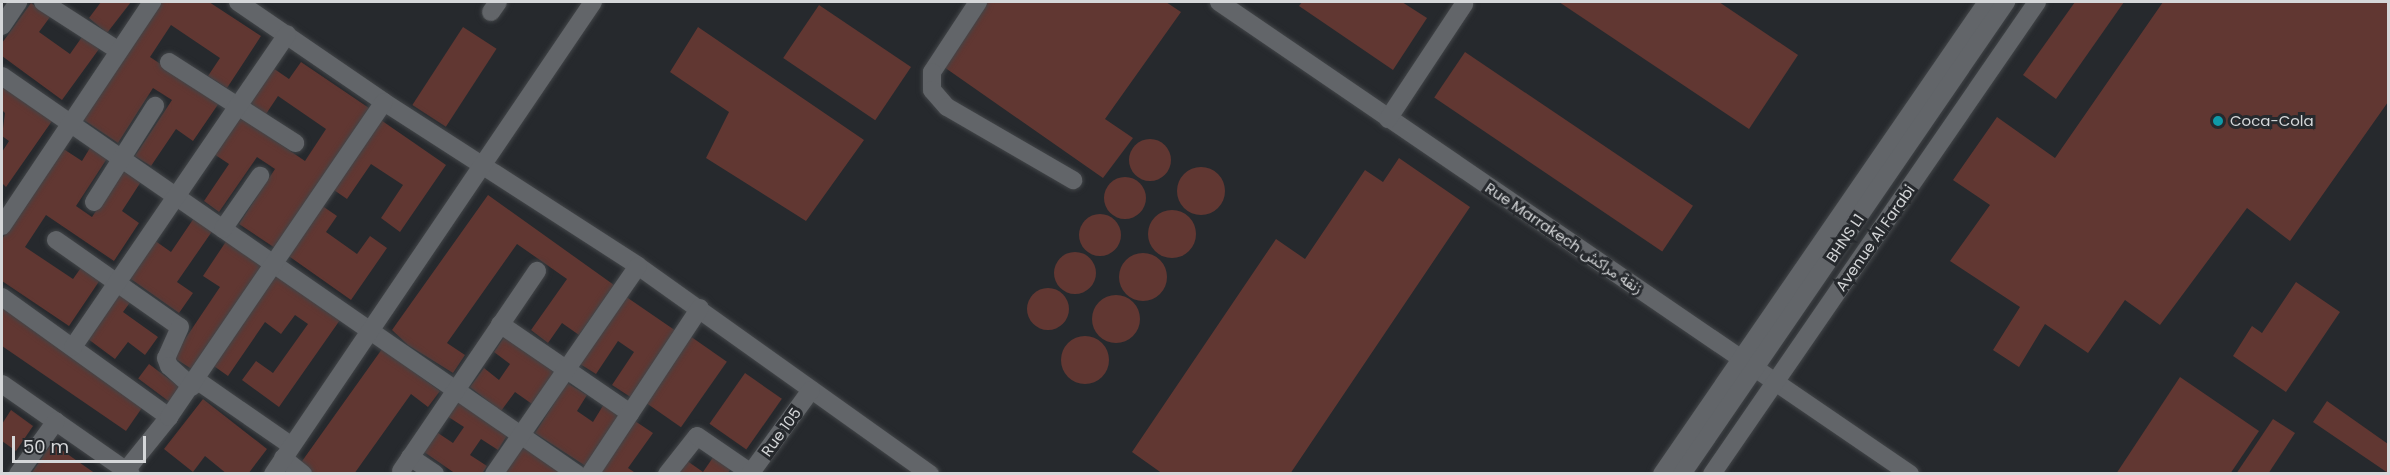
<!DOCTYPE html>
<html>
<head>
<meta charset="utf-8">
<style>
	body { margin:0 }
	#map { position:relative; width:2390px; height:475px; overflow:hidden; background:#26292d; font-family:Poppins,"Noto Sans Arabic",sans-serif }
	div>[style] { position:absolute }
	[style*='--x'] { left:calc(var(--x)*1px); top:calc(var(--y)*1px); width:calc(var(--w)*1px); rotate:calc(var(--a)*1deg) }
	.building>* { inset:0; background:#613732; transform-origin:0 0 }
	.round { border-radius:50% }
	.roads { filter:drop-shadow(0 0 2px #424548) drop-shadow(0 0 2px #424548) }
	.minor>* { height:18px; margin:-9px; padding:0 9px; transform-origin:9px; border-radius:9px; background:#626569 }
	.dots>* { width:16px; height:16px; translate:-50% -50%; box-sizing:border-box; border:3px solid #26292d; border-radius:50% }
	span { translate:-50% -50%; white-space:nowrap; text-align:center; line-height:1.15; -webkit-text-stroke:6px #26292d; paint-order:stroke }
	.poi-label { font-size:15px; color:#d5d7d9 }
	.left { translate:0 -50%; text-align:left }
	.street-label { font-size:15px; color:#d5d7d9 }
	.frame { position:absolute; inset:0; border:3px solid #d5d7d9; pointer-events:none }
	.scale { position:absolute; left:12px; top:436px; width:134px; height:27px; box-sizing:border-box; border:3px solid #d5d7d9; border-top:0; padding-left:8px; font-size:18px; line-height:21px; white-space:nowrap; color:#d5d7d9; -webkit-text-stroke:4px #26292d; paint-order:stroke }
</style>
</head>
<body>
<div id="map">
	<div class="building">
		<div style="clip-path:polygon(101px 2px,131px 2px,107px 33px,89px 18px)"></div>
		<div style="clip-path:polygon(158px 2px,209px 2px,261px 36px,227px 88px,208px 76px,220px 58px,171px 25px,150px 57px,219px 103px,193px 141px,176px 129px,151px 166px,135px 156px,172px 100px,153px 88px,118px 143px,81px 118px)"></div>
		<div style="clip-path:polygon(987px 2px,1166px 2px,1181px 12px,1105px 119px,1133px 138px,1103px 178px,944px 67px)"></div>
		<div style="clip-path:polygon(1302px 2px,1402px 2px,1427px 18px,1393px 70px,1299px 6px)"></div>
		<div style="clip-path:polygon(1559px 2px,1719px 2px,1798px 55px,1749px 129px)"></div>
		<div style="clip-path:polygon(2075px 2px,2124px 2px,2056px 99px,2023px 75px)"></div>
		<div style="clip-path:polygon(2163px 2px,2388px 2px,2388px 102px,2290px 241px,2247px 208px,2160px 325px,2125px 300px,2088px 353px,2045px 324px,2019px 367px,1993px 350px,2020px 307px,1950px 261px,1990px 205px,1953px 180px,1997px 117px,2055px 158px)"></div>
		<div style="clip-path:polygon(31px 3px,50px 17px,39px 32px,70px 54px,82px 37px,99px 49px,62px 100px,2px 56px,2px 43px)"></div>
		<div style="left:819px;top:5px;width:111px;height:64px;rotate:34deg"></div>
		<div style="left:463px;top:27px;width:40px;height:93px;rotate:33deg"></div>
		<div style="clip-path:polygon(698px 27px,864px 140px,806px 221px,706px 158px,729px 112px,670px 72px)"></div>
		<div style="left:1465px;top:52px;width:275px;height:55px;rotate:34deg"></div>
		<div style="clip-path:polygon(301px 62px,369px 108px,275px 248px,239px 224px,275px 169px,257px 157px,219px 212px,204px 201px,229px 164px,211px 152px,237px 115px,305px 161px,326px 129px,278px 96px,266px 114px,247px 101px,270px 66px,289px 79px)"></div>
		<div style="clip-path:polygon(2px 86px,52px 121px,6px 187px,2px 183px,2px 152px,9px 141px,2px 136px,5px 113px,2px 110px)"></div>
		<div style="clip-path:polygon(378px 118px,446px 165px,400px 232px,381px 218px,403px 185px,371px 164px,347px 199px,331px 188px)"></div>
		<div class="round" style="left:1129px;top:139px;width:42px;height:42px"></div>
		<div style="clip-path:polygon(93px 143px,110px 154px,76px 206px,92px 217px,127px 164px,144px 177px,122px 211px,139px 223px,114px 261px,46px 215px,25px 247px,73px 279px,85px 262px,104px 274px,69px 326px,2px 281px,2px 239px,62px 148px,82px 161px)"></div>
		<div style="clip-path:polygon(1399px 158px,1470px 207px,1290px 474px,1163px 474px,1132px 452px,1276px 239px,1305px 259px,1365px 170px,1383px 182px)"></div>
		<div class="round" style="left:1177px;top:167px;width:48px;height:48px"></div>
		<div class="round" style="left:1104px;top:177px;width:42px;height:42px"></div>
		<div style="clip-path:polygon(488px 195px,614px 285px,579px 335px,562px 323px,548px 343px,531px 330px,567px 279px,517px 244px,447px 343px,465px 355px,453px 373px,408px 345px,392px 330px)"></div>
		<div style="clip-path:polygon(318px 203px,337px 216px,326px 232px,357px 254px,370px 236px,387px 248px,351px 300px,283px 252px)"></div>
		<div class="round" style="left:1148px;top:210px;width:48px;height:48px"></div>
		<div class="round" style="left:1079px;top:214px;width:42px;height:42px"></div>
		<div style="clip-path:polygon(194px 218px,213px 230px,177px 282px,193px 293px,179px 313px,128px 277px,154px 240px,171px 252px)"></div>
		<div style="clip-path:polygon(227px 240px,263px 264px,193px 370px,173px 357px,220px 287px,203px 276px)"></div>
		<div class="round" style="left:1054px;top:252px;width:42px;height:42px"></div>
		<div class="round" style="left:1119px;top:253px;width:48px;height:48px"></div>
		<div style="clip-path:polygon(274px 273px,340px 320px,279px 407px,242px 380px,256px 361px,273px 373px,308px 324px,295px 315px,281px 334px,265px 322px,228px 376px,211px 364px)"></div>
		<div style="clip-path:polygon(2296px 282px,2340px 312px,2286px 392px,2233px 356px,2252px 326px,2262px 333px)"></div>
		<div style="clip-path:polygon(120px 286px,134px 297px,123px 312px,158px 337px,145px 355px,128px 342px,115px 359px,84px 336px)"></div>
		<div class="round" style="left:1027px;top:288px;width:42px;height:42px"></div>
		<div class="round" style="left:1092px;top:295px;width:48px;height:48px"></div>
		<div style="clip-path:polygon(625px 296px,676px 331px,632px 398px,612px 385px,634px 352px,618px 341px,596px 374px,580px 364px)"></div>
		<div style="clip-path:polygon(2px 303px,146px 402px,126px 431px,2px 346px)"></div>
		<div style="clip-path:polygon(505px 336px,555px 373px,532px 404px,515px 392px,501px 411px,470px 387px,484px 368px,499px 380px,510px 364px,494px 352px)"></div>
		<div style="left:690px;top:336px;width:45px;height:80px;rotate:35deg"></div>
		<div class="round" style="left:1061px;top:336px;width:48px;height:48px"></div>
		<div style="clip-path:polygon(382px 349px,440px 391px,428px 407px,411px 394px,354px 474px,314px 474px,300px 464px)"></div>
		<div style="left:149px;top:364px;width:39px;height:18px;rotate:37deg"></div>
		<div style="left:745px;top:373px;width:45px;height:62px;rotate:35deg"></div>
		<div style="clip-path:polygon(2180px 377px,2259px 431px,2230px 474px,2116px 474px)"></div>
		<div style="clip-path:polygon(567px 383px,587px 395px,577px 411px,593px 422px,604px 404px,620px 415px,587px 467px,535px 433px)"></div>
		<div style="clip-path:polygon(203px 399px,267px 449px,248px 474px,227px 474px,205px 456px,193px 472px,164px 449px)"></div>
		<div style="clip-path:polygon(457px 400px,508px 434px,498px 450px,481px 439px,470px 455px,487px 466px,482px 474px,456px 474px,424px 452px,438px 433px,453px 443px,464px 427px,447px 416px)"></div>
		<div style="clip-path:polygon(2327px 401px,2388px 444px,2388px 473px,2313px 422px)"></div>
		<div style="clip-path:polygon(11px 410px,33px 426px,16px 451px,2px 441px,2px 424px)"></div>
		<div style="clip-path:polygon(2273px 419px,2295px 433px,2268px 474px,2236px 474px)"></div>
		<div style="clip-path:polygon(635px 421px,653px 433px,628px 468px,637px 474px,600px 474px)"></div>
		<div style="clip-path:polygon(521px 442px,567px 474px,500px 474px)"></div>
		<div style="clip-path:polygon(52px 443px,73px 458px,96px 474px,31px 474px)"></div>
		<div style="clip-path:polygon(716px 453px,733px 466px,727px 474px,672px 474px,683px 458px,703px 472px)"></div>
	</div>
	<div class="roads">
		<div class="minor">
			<div style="--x:43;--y:2;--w:90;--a:32.8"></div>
			<div style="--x:238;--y:2;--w:177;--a:34.4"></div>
			<div style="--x:384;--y:102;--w:302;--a:32.8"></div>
			<div style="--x:638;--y:266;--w:359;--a:35.5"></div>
			<div style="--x:978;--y:2;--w:84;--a:123.3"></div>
			<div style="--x:932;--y:72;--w:18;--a:90"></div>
			<div style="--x:932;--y:90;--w:23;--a:49"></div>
			<div style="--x:947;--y:107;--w:146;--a:30.1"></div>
			<div style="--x:1219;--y:2;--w:837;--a:34.34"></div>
			<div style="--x:491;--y:12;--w:12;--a:-55"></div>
			<div style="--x:2;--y:26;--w:29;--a:-56"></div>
			<div style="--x:169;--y:62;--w:150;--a:32.7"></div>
			<div style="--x:2;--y:76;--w:699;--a:34.69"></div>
			<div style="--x:1388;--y:119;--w:138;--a:-56.5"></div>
			<div style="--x:94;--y:202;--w:114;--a:-57.6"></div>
			<div style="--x:2;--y:226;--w:270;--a:-56.2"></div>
			<div style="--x:223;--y:229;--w:65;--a:-55.1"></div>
			<div style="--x:56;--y:240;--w:151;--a:35.1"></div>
			<div style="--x:180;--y:327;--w:34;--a:114"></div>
			<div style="--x:166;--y:358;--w:9;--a:69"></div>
			<div style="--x:169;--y:366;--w:31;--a:42"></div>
			<div style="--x:2;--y:297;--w:206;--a:35.7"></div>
			<div style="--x:169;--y:417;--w:73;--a:128.9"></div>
			<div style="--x:500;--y:324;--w:158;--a:34.4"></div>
			<div style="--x:73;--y:347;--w:379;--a:-55.6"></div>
			<div style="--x:195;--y:379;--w:114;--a:34.7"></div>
			<div style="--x:2;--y:384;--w:157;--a:34.9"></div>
			<div style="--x:169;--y:417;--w:381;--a:-55.7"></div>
			<div style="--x:410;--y:457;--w:30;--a:34"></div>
			<div style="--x:283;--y:458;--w:26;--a:39"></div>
			<div style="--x:401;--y:471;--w:242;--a:-55.8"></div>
			<div style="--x:18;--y:474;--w:65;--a:-54.4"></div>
			<div style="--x:273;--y:474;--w:570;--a:-55.86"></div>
			<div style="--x:494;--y:474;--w:253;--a:-55.3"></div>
			<div style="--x:590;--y:474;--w:199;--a:-56.5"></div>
			<div style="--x:667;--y:474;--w:48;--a:-51.7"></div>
			<div style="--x:697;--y:436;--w:65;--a:34.4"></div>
			<div style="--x:750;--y:474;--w:104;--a:-54"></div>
			<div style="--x:1662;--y:474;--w:573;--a:-55.45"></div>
			<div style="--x:1682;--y:474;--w:573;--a:-55.53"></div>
			<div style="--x:1712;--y:474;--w:573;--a:-55.45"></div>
		</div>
	</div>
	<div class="dots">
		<div style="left:2218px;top:121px;background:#0f9aa8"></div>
	</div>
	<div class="poi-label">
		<span class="left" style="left:2230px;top:121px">Coca-Cola</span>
	</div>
	<div class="street-label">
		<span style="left:1564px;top:238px;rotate:34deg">Rue Marrakech زنقة مراكش</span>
		<span style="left:1845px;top:238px;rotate:-56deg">BHNS L1</span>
		<span style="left:1875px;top:238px;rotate:-55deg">Avenue Al Farabi</span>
		<span style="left:781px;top:432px;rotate:-54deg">Rue 105</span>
	</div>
	<div class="frame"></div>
	<div class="scale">50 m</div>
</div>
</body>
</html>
